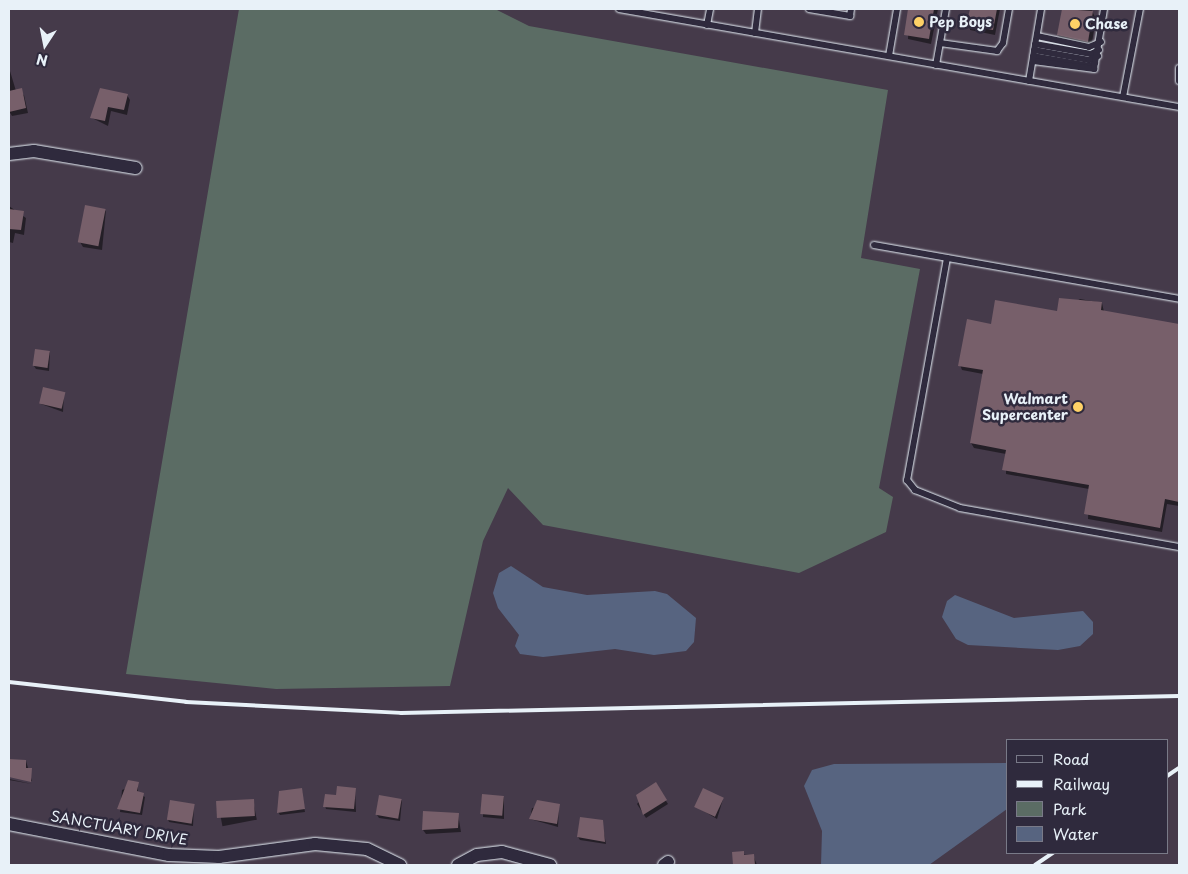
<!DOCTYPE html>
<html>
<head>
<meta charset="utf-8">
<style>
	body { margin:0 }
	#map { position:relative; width:1188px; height:874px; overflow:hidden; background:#453a4a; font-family:"Playpen Sans",sans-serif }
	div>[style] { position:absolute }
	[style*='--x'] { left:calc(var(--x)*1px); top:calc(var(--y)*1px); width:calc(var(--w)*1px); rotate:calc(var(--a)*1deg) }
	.green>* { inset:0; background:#5b6c64 }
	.water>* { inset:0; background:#576480 }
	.shadow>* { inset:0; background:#0007; transform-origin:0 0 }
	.building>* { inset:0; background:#775f6a; transform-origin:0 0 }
	.roads { filter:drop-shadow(0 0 1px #e8f1f8) drop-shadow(0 0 1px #e8f1f8) }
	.lane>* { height:6px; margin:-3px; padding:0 3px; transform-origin:3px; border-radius:3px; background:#2f2a3d }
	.street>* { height:12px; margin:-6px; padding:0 6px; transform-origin:6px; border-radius:6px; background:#2f2a3d }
	.rail>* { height:4px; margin:-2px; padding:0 2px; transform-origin:2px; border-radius:2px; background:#e8f1f8 }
	.dots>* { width:14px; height:14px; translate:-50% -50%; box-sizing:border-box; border:2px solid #2f2a3d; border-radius:50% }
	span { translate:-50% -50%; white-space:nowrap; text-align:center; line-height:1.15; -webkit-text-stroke:5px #2f2a3d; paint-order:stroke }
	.poi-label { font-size:14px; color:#e8f1f8; font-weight:700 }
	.left { translate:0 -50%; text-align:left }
	.right { translate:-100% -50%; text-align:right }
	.street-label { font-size:14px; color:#e8f1f8 }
	.frame { position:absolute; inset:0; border:10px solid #e8f1f8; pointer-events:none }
	.legend { position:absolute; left:1006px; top:739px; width:162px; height:115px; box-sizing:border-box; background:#2f2a3d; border:1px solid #797a88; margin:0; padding:6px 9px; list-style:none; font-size:15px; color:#e8f1f8 }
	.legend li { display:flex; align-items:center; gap:10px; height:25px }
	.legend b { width:25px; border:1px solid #797a88 }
	.north { position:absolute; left:20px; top:20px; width:50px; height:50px; -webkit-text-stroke:4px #2f2a3d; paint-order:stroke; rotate:191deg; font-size:14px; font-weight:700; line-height:20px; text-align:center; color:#e8f1f8 }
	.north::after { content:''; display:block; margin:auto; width:18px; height:22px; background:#e8f1f8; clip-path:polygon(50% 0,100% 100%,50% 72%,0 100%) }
</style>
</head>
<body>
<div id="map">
	<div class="green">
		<div style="clip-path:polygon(239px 9px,495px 9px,529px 26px,888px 90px,861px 258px,920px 269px,879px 488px,893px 497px,886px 532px,799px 573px,543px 525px,508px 488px,483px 541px,450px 686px,276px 689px,126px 674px)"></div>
	</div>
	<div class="water">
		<div style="clip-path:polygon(511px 566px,543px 587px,587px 595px,655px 591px,667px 594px,696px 618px,694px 642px,686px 651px,654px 655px,615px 649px,543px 657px,520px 654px,515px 646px,519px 635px,498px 608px,493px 593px,499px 573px)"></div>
		<div style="clip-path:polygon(955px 595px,1014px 618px,1083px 611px,1093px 622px,1093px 634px,1080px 646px,1058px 650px,968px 645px,956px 639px,942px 617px,947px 601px)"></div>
		<div style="clip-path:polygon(1007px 763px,1007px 809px,929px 865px,821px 865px,822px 831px,804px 786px,812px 770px,834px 764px)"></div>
	</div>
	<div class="shadow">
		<div style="clip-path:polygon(909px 9px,938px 9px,931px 44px,908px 39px)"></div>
		<div style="clip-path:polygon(971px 9px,1000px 9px,995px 35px,970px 30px)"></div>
		<div style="clip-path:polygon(1063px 9px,1091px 9px,1096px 19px,1091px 48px,1062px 42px,1058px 35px)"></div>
		<div style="clip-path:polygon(10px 71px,16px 91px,24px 95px,28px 113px,12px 116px,9px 111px)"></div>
		<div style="clip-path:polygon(101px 89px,127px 95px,130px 100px,127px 115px,111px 111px,108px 126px,92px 118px)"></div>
		<div style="clip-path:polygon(9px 206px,26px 218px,24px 235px,15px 233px,13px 243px,9px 242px)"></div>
		<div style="clip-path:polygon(106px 210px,102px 250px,83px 247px,80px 242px)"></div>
		<div style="clip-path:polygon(1080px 299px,1102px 303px,1104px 312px,1179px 325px,1179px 506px,1167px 504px,1162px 532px,1088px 519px,1089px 489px,1006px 474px,1006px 454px,974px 448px,971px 443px,983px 374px,962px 370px,960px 365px,992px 325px,1058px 312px)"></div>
		<div style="clip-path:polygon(50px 352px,49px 371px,36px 369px,34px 366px)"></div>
		<div style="clip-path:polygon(64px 393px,63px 412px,41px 404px)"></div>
		<div style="clip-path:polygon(9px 760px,26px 761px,32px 781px,9px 776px)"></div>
		<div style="clip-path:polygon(9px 779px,32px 784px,9px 780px)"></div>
		<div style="clip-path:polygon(138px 783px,138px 793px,145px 797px,142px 815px,120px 812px,122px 790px)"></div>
		<div style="clip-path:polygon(655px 784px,668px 804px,646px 818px,637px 804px)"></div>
		<div style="clip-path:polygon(355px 789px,356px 812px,326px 809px,325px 806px)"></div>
		<div style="clip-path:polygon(301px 790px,305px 812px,280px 815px,278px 812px)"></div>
		<div style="clip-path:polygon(483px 795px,504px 797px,504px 819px,483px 817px)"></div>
		<div style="clip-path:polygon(723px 799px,717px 819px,695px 806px)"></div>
		<div style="left:253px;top:800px;width:20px;height:35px;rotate:79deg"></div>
		<div style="clip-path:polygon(402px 800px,400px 821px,379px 818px,377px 815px)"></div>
		<div style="clip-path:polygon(194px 805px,193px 826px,169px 822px,168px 819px)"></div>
		<div style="clip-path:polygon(559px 805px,558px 827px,530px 819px,532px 808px)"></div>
		<div style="clip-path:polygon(458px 814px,461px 832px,426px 834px,423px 830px)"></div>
		<div style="clip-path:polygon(602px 822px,606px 844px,580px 840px,578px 837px)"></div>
		<div style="clip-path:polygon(734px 854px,753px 855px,757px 865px,735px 865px)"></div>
	</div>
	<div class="building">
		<div style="clip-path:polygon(908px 9px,934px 9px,929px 39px,904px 35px)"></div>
		<div style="clip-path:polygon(970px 9px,997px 9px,993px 30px,966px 25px)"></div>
		<div style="clip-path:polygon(1062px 9px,1093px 11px,1088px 42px,1057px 35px)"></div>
		<div style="clip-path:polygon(22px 88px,26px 108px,9px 112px,9px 91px)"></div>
		<div style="clip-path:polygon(100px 88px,128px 94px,124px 110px,108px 107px,105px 121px,90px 118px)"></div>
		<div style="left:85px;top:205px;width:21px;height:38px;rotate:11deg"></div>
		<div style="clip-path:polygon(9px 209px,24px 211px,21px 230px,9px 229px)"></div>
		<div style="clip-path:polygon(1059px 298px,1102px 302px,1101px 310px,1179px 324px,1179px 502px,1165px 499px,1160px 528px,1084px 514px,1089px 485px,1002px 470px,1006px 450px,970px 443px,983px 370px,958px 366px,967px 319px,991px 324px,995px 300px,1057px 311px)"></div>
		<div style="left:35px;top:349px;width:15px;height:17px;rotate:8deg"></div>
		<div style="left:43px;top:387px;width:23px;height:17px;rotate:13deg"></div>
		<div style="clip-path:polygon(9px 759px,26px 760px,26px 768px,32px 768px,31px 782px,9px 777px)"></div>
		<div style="clip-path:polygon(128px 780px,139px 782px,137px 791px,144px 793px,140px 813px,117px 809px)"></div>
		<div style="clip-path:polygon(656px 782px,667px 800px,643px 815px,636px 795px)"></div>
		<div style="clip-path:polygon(337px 786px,356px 788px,354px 809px,323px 807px,325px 794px,336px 795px)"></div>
		<div style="clip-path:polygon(302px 788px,305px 809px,277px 813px,279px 791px)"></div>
		<div style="left:703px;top:788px;width:23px;height:21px;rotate:25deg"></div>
		<div style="left:482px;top:794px;width:22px;height:20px;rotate:5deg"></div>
		<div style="left:379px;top:795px;width:23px;height:20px;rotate:10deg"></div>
		<div style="left:254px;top:799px;width:17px;height:38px;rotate:87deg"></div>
		<div style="left:170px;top:800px;width:25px;height:20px;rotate:9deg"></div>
		<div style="clip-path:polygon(537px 800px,560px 804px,557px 824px,529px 819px)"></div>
		<div style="clip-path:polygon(423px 811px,459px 813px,458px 828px,422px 830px)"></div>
		<div style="clip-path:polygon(580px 817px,603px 820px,605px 842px,577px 837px)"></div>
		<div style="clip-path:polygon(744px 851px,744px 855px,754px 854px,755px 865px,733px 865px,732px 852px)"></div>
	</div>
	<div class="roads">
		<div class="lane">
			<div style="--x:619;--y:9;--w:569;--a:9.93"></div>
			<div style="--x:809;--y:9;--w:42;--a:9.7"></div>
			<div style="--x:850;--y:16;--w:7;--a:-82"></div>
			<div style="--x:707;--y:25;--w:16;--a:-79"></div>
			<div style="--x:755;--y:33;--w:24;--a:-83"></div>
			<div style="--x:1037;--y:36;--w:53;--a:11.9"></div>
			<div style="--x:1089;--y:47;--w:13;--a:-23"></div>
			<div style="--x:940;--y:43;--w:58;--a:8"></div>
			<div style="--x:997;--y:51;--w:10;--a:-53"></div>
			<div style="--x:1003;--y:43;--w:35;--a:-80"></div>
			<div style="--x:1035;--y:44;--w:57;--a:10.1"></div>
			<div style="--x:1091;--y:54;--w:9;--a:-27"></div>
			<div style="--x:1034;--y:50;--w:56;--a:10.3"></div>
			<div style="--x:1089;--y:60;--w:10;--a:-24"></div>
			<div style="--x:889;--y:56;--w:48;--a:-80.3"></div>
			<div style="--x:1033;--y:56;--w:58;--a:10"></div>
			<div style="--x:1090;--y:66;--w:6;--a:-31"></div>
			<div style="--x:1033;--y:61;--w:62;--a:7.5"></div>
			<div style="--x:1094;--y:69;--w:61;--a:-80.5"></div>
			<div style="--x:936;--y:65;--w:57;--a:-79.9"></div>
			<div style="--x:1179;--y:68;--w:13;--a:90"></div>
			<div style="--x:1029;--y:81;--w:73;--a:-80.5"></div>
			<div style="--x:1123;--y:97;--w:90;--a:-79.1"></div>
			<div style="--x:874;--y:245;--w:310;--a:10"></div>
			<div style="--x:947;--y:258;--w:226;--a:100.2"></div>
			<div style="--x:907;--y:480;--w:13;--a:51"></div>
			<div style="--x:915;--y:490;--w:48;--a:21.8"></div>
			<div style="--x:960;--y:508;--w:222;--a:10.1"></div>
		</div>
		<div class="street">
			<div style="--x:9;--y:154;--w:25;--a:-7"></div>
			<div style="--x:34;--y:151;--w:103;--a:9.5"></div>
			<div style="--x:9;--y:824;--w:163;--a:11"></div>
			<div style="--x:169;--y:855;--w:50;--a:2.3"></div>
			<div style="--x:219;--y:857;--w:97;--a:-7.7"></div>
			<div style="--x:315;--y:844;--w:52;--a:5.5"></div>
			<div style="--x:367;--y:849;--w:37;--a:26"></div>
			<div style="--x:458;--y:865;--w:21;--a:-28"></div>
			<div style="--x:477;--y:855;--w:25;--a:-7"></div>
			<div style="--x:502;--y:852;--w:50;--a:15.2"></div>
			<div style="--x:664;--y:865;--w:5;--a:-37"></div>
		</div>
	</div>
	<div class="rail">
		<div style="--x:9;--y:682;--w:178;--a:6.4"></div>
		<div style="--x:186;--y:702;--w:215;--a:2.9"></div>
		<div style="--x:401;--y:713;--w:778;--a:-1.25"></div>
		<div style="--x:1167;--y:776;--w:14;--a:-34"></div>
		<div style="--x:1035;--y:865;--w:22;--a:-34"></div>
	</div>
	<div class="dots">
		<div style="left:919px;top:22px;background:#ffd166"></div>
		<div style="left:1075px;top:24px;background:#ffd166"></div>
		<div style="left:1078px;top:407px;background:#ffd166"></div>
	</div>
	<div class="poi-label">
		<span class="left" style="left:929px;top:22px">Pep Boys</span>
		<span class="left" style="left:1085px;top:24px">Chase</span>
		<span class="right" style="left:1068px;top:407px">Walmart<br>Supercenter</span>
	</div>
	<div class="street-label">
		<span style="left:119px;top:828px;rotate:10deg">SANCTUARY DRIVE</span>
	</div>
	<div class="frame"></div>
	<ul class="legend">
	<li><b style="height:6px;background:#2f2a3d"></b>Road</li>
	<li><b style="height:6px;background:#e8f1f8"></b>Railway</li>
	<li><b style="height:14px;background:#5b6c64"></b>Park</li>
	<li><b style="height:14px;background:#576480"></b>Water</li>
	</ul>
	<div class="north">N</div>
</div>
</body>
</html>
